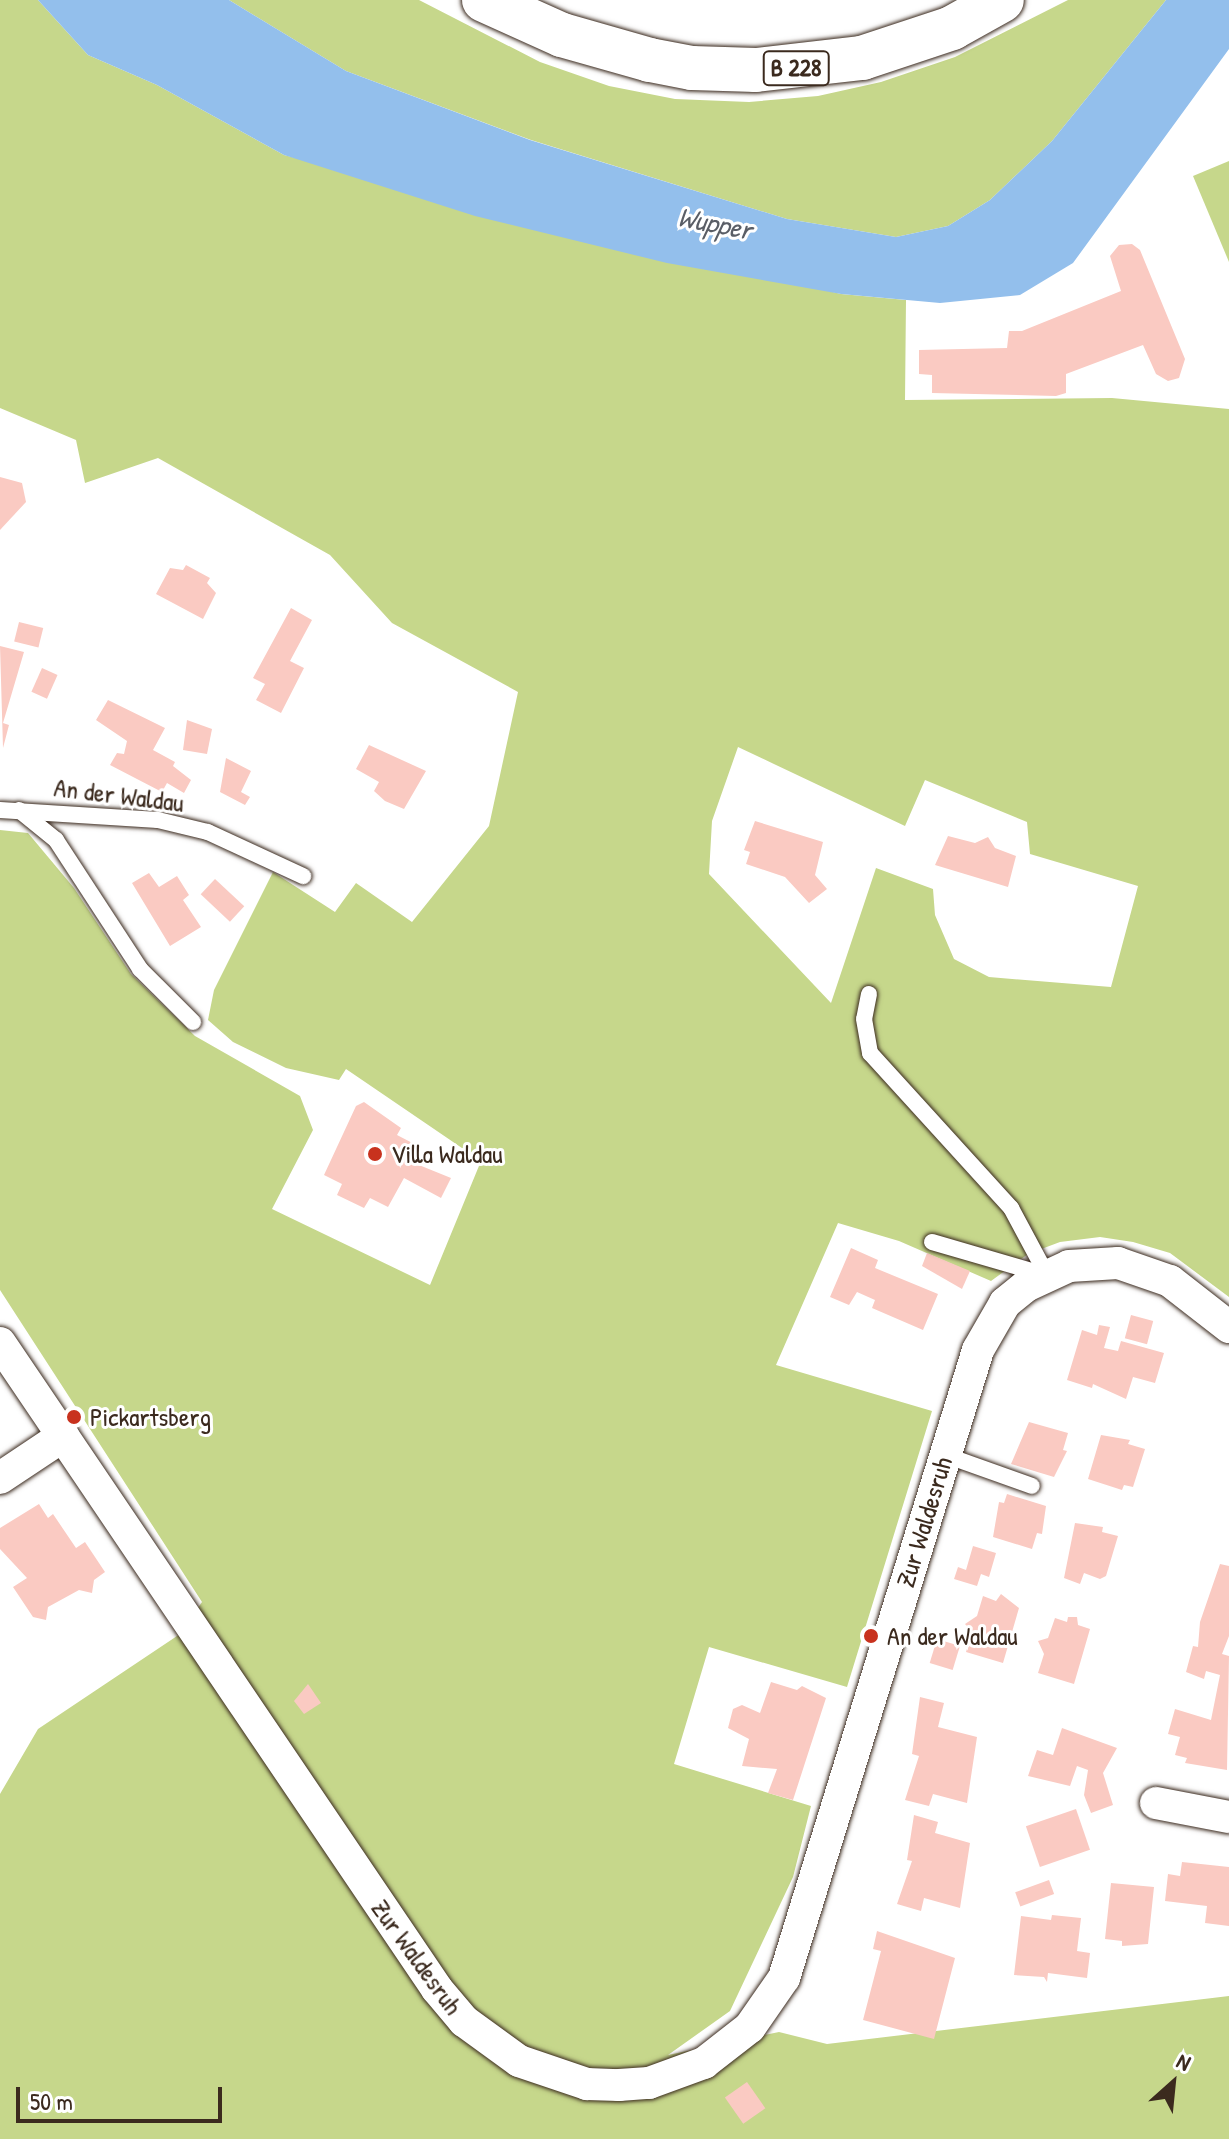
<!DOCTYPE html>
<html>
<head>
<meta charset="utf-8">
<style>
	body { margin:0 }
	#map { position:relative; width:1229px; height:2139px; overflow:hidden; background:#fff; font-family:"Patrick Hand",sans-serif }
	div>[style] { position:absolute }
	[style*='--x'] { left:calc(var(--x)*1px); top:calc(var(--y)*1px); width:calc(var(--w)*1px); rotate:calc(var(--a)*1deg) }
	.green>* { inset:0; background:#c6d78b }
	.water>* { inset:0; background:#93bfec }
	.building>* { inset:0; background:#facac2; transform-origin:0 0 }
	.roads { filter:drop-shadow(0 0 2px #3b2a1e) drop-shadow(0 0 2px #3b2a1e) }
	.lane>* { height:16px; margin:-8px; padding:0 8px; transform-origin:8px; border-radius:8px; background:#fff }
	.street>* { height:32px; margin:-16px; padding:0 16px; transform-origin:16px; border-radius:16px; background:#fff }
	.primary>* { height:44px; margin:-22px; padding:0 22px; transform-origin:22px; border-radius:22px; background:#fff }
	.dots>* { width:22px; height:22px; translate:-50% -50%; box-sizing:border-box; border:4px solid #fff; border-radius:50% }
	span { translate:-50% -50%; white-space:nowrap; text-align:center; line-height:1.15; -webkit-text-stroke:6px #fff; paint-order:stroke }
	.shield-label span { padding:2px 6px; background:#fff; border:2px solid; border-radius:6px; -webkit-text-stroke-width:0 }
	.shield-label { font-size:24px; color:#3b2a1e; font-weight:700 }
	.street-label { font-size:26px; color:#3b2a1e }
	.poi-label { font-size:26px; color:#3b2a1e }
	.left { translate:0 -50%; text-align:left }
	.water-label { font-size:28px; color:#5a5e66; font-style:italic }
	.north { position:absolute; left:1133px; top:2043px; width:80px; height:80px; -webkit-text-stroke:6px #fff; paint-order:stroke; rotate:27deg; font-size:22px; font-weight:700; line-height:32px; text-align:center; color:#3b2a1e }
	.north::after { content:''; display:block; margin:auto; width:28px; height:36px; background:#3b2a1e; clip-path:polygon(50% 0,100% 100%,50% 72%,0 100%) }
	.scale { position:absolute; left:16px; top:2087px; width:206px; height:36px; box-sizing:border-box; border:4px solid #3b2a1e; border-top:0; padding-left:10px; font-size:24px; line-height:28px; white-space:nowrap; color:#3b2a1e; -webkit-text-stroke:6px #fff; paint-order:stroke }
</style>
</head>
<body>
<div id="map">
	<div class="green">
		<div style="clip-path:polygon(evenodd,0 0,38px 0,88px 55px,157px 85px,284px 155px,841px 294px,906px 300px,905px 400px,1112px 398px,1229px 409px,1229px 1297px,1170px 1253px,1133px 1242px,1100px 1237px,1060px 1242px,1028px 1254px,991px 1281px,899px 1241px,838px 1223px,776px 1365px,932px 1411px,847px 1687px,709px 1647px,674px 1764px,811px 1806px,793px 1877px,730px 2011px,668px 2055px,779px 2032px,827px 2044px,1229px 1996px,1229px 2139px,0 2139px,0 1794px,38px 1729px,180px 1634px,202px 1602px,0 1290px,0 830px,28px 833px,74px 888px,131px 974px,195px 1036px,300px 1096px,313px 1130px,272px 1209px,430px 1285px,481px 1161px,346px 1069px,339px 1080px,286px 1068px,233px 1042px,208px 1020px,214px 990px,273px 872px,335px 912px,356px 883px,412px 922px,489px 826px,518px 692px,392px 623px,330px 555px,158px 458px,85px 483px,76px 440px,0 408px,0 0,738px 747px,905px 826px,925px 780px,1027px 822px,1030px 854px,1138px 886px,1111px 987px,989px 977px,954px 959px,935px 915px,933px 889px,876px 868px,831px 1003px,709px 874px,712px 821px,738px 747px)"></div>
		<div style="clip-path:polygon(229px 0,419px 0,540px 62px,609px 86px,675px 99px,749px 102px,818px 96px,881px 82px,955px 57px,1068px 0,1166px 0,1052px 141px,990px 200px,948px 226px,896px 237px,787px 219px,531px 140px,346px 71px)"></div>
		<div style="clip-path:polygon(1229px 161px,1229px 262px,1193px 176px)"></div>
	</div>
	<div class="water">
		<div style="clip-path:polygon(38px 0,229px 0,346px 71px,530px 140px,787px 219px,896px 237px,948px 226px,990px 200px,1052px 141px,1166px 0,1229px 0,1229px 49px,1073px 263px,1020px 295px,940px 303px,841px 294px,667px 263px,475px 216px,284px 155px,157px 85px,88px 55px)"></div>
	</div>
	<div class="building">
		<div style="clip-path:polygon(1132px 244px,1140px 250px,1185px 359px,1179px 378px,1168px 381px,1156px 374px,1143px 345px,1066px 374px,1066px 393px,1056px 396px,932px 393px,932px 375px,919px 374px,919px 350px,1007px 348px,1009px 331px,1022px 331px,1121px 291px,1110px 256px,1119px 245px)"></div>
		<div style="clip-path:polygon(0 477px,22px 483px,26px 502px,0 530px)"></div>
		<div style="clip-path:polygon(186px 565px,210px 578px,207px 583px,216px 593px,203px 619px,156px 594px,170px 568px,183px 570px)"></div>
		<div style="clip-path:polygon(291px 608px,312px 620px,290px 661px,304px 668px,281px 713px,256px 700px,265px 684px,253px 678px)"></div>
		<div style="left:19px;top:622px;width:25px;height:20px;rotate:14deg"></div>
		<div style="clip-path:polygon(0 646px,24px 652px,3px 723px,9px 725px,3px 748px)"></div>
		<div style="left:42px;top:668px;width:17px;height:26px;rotate:24deg"></div>
		<div style="clip-path:polygon(108px 700px,165px 728px,153px 750px,175px 762px,173px 766px,191px 780px,184px 793px,167px 783px,162px 792px,110px 765px,117px 753px,124px 754px,127px 741px,96px 720px)"></div>
		<div style="clip-path:polygon(187px 720px,212px 729px,207px 754px,183px 750px)"></div>
		<div style="clip-path:polygon(369px 745px,426px 771px,404px 809px,385px 801px,374px 791px,379px 782px,356px 769px)"></div>
		<div style="clip-path:polygon(226px 758px,251px 771px,241px 792px,250px 797px,245px 805px,220px 792px)"></div>
		<div style="clip-path:polygon(755px 821px,823px 842px,815px 875px,827px 889px,809px 903px,785px 877px,746px 864px,750px 852px,744px 850px)"></div>
		<div style="clip-path:polygon(948px 836px,975px 843px,988px 837px,995px 848px,1016px 856px,1008px 887px,935px 865px)"></div>
		<div style="clip-path:polygon(149px 873px,159px 887px,177px 876px,189px 895px,183px 900px,201px 927px,170px 946px,132px 883px)"></div>
		<div style="left:215px;top:879px;width:40px;height:21px;rotate:43deg"></div>
		<div style="clip-path:polygon(364px 1102px,401px 1128px,397px 1135px,422px 1148px,414px 1163px,451px 1178px,441px 1198px,404px 1178px,388px 1207px,370px 1198px,364px 1208px,337px 1195px,342px 1184px,324px 1175px,356px 1106px)"></div>
		<div style="clip-path:polygon(851px 1248px,878px 1260px,875px 1268px,938px 1294px,923px 1330px,872px 1308px,875px 1300px,857px 1292px,849px 1305px,830px 1297px)"></div>
		<div style="clip-path:polygon(927px 1253px,970px 1271px,962px 1289px,922px 1266px)"></div>
		<div style="left:1131px;top:1315px;width:23px;height:24px;rotate:15deg"></div>
		<div style="clip-path:polygon(1099px 1325px,1110px 1327px,1104px 1348px,1118px 1351px,1121px 1341px,1164px 1353px,1155px 1383px,1133px 1377px,1126px 1399px,1093px 1384px,1092px 1388px,1067px 1380px,1082px 1330px,1097px 1335px)"></div>
		<div style="clip-path:polygon(1029px 1422px,1068px 1433px,1063px 1450px,1067px 1451px,1054px 1477px,1011px 1464px)"></div>
		<div style="clip-path:polygon(1101px 1435px,1130px 1440px,1128px 1444px,1145px 1449px,1133px 1487px,1124px 1485px,1122px 1490px,1088px 1479px)"></div>
		<div style="clip-path:polygon(1007px 1494px,1046px 1506px,1042px 1534px,1037px 1533px,1032px 1549px,993px 1537px,999px 1502px,1004px 1503px)"></div>
		<div style="clip-path:polygon(39px 1504px,48px 1518px,53px 1514px,76px 1548px,85px 1542px,105px 1572px,94px 1580px,92px 1593px,79px 1590px,48px 1607px,46px 1620px,33px 1617px,13px 1587px,27px 1578px,0 1549px,0 1528px)"></div>
		<div style="clip-path:polygon(1075px 1523px,1103px 1527px,1102px 1532px,1118px 1536px,1106px 1576px,1100px 1579px,1084px 1573px,1080px 1584px,1064px 1578px)"></div>
		<div style="clip-path:polygon(973px 1546px,996px 1553px,989px 1577px,981px 1574px,977px 1586px,954px 1579px,958px 1567px,966px 1570px)"></div>
		<div style="clip-path:polygon(1220px 1564px,1229px 1566px,1229px 1636px,1222px 1654px,1229px 1656px,1227px 1770px,1185px 1763px,1187px 1758px,1175px 1755px,1180px 1737px,1168px 1734px,1175px 1709px,1211px 1720px,1220px 1675px,1206px 1671px,1204px 1679px,1186px 1672px,1193px 1646px,1198px 1647px,1200px 1622px)"></div>
		<div style="clip-path:polygon(1001px 1594px,1019px 1608px,1003px 1663px,966px 1652px,972px 1632px,965px 1624px,977px 1616px,983px 1596px,996px 1601px)"></div>
		<div style="clip-path:polygon(1068px 1617px,1077px 1617px,1078px 1625px,1090px 1629px,1074px 1684px,1038px 1673px,1044px 1654px,1038px 1641px,1048px 1638px,1055px 1618px,1067px 1622px)"></div>
		<div style="left:937px;top:1639px;width:24px;height:25px;rotate:17deg"></div>
		<div style="clip-path:polygon(771px 1682px,797px 1690px,802px 1686px,826px 1698px,793px 1800px,768px 1793px,777px 1769px,742px 1766px,749px 1739px,728px 1728px,733px 1709px,742px 1705px,760px 1713px)"></div>
		<div style="clip-path:polygon(308px 1684px,321px 1703px,304px 1714px,294px 1701px)"></div>
		<div style="clip-path:polygon(920px 1697px,944px 1703px,938px 1727px,977px 1737px,967px 1803px,933px 1794px,929px 1806px,905px 1800px,919px 1756px,912px 1754px)"></div>
		<div style="clip-path:polygon(1062px 1728px,1117px 1748px,1103px 1773px,1113px 1805px,1091px 1813px,1084px 1795px,1088px 1770px,1077px 1766px,1070px 1786px,1028px 1776px,1037px 1750px,1053px 1755px)"></div>
		<div style="left:1076px;top:1809px;width:43px;height:53px;rotate:71deg"></div>
		<div style="clip-path:polygon(914px 1815px,938px 1822px,935px 1833px,970px 1843px,960px 1908px,924px 1898px,921px 1911px,897px 1904px,912px 1861px,907px 1860px)"></div>
		<div style="clip-path:polygon(1182px 1862px,1229px 1867px,1229px 1926px,1205px 1923px,1207px 1906px,1165px 1901px,1168px 1874px,1180px 1876px)"></div>
		<div style="left:1049px;top:1880px;width:15px;height:36px;rotate:70deg"></div>
		<div style="clip-path:polygon(1111px 1883px,1154px 1887px,1148px 1944px,1122px 1946px,1122px 1941px,1105px 1939px)"></div>
		<div style="clip-path:polygon(1052px 1915px,1081px 1918px,1077px 1951px,1090px 1953px,1087px 1978px,1048px 1973px,1047px 1982px,1044px 1977px,1014px 1975px,1021px 1916px,1051px 1920px)"></div>
		<div style="clip-path:polygon(877px 1931px,955px 1958px,934px 2039px,863px 2020px,881px 1951px,873px 1949px)"></div>
		<div style="left:747px;top:2082px;width:32px;height:27px;rotate:55deg"></div>
	</div>
	<div class="roads">
		<div class="lane">
			<div style="--x:0;--y:810;--w:158;--a:3.6"></div>
			<div style="--x:158;--y:820;--w:51;--a:13.5"></div>
			<div style="--x:208;--y:832;--w:105;--a:24.9"></div>
			<div style="--x:19;--y:810;--w:48;--a:39"></div>
			<div style="--x:56;--y:840;--w:154;--a:56.9"></div>
			<div style="--x:140;--y:969;--w:75;--a:45"></div>
			<div style="--x:869;--y:994;--w:25;--a:101"></div>
			<div style="--x:864;--y:1019;--w:35;--a:80"></div>
			<div style="--x:870;--y:1053;--w:210;--a:47.7"></div>
			<div style="--x:1011;--y:1208;--w:76;--a:61.8"></div>
			<div style="--x:932;--y:1242;--w:115;--a:16.2"></div>
			<div style="--x:945;--y:1455;--w:92;--a:19.6"></div>
		</div>
		<div class="street">
			<div style="--x:0;--y:1343;--w:780;--a:55.92"></div>
			<div style="--x:437;--y:1989;--w:42;--a:49.8"></div>
			<div style="--x:464;--y:2021;--w:68;--a:36"></div>
			<div style="--x:519;--y:2061;--w:72;--a:18.7"></div>
			<div style="--x:587;--y:2084;--w:32;--a:2"></div>
			<div style="--x:619;--y:2085;--w:30;--a:-4"></div>
			<div style="--x:649;--y:2083;--w:59;--a:-20"></div>
			<div style="--x:704;--y:2063;--w:58;--a:-38"></div>
			<div style="--x:750;--y:2027;--w:60;--a:-55.2"></div>
			<div style="--x:784;--y:1978;--w:657;--a:-72.83"></div>
			<div style="--x:978;--y:1350;--w:54;--a:-60.1"></div>
			<div style="--x:1005;--y:1303;--w:27;--a:-39"></div>
			<div style="--x:1026;--y:1286;--w:47;--a:-24.9"></div>
			<div style="--x:1069;--y:1266;--w:49;--a:-3.5"></div>
			<div style="--x:1118;--y:1263;--w:55;--a:19.1"></div>
			<div style="--x:1170;--y:1281;--w:75;--a:37.9"></div>
			<div style="--x:0;--y:1478;--w:76;--a:-33.7"></div>
			<div style="--x:1156;--y:1803;--w:74;--a:10.9"></div>
		</div>
		<div class="primary">
			<div style="--x:484;--y:0;--w:85;--a:24.2"></div>
			<div style="--x:562;--y:35;--w:91;--a:15.9"></div>
			<div style="--x:650;--y:60;--w:43;--a:10.8"></div>
			<div style="--x:692;--y:68;--w:64;--a:1.8"></div>
			<div style="--x:756;--y:70;--w:107;--a:-6.5"></div>
			<div style="--x:862;--y:58;--w:95;--a:-18.4"></div>
			<div style="--x:952;--y:28;--w:57;--a:-29.2"></div>
		</div>
	</div>
	<div class="dots">
		<div style="left:375px;top:1154px;background:#c8321e"></div>
		<div style="left:74px;top:1417px;background:#c8321e"></div>
		<div style="left:871px;top:1636px;background:#c8321e"></div>
	</div>
	<div class="shield-label">
		<span style="left:796px;top:68px">B 228</span>
	</div>
	<div class="street-label">
		<span style="left:119px;top:795px;rotate:7deg">An der Waldau</span>
		<span style="left:924px;top:1522px;rotate:-73deg">Zur Waldesruh</span>
		<span style="left:417px;top:1957px;rotate:54deg">Zur Waldesruh</span>
	</div>
	<div class="poi-label">
		<span class="left" style="left:391px;top:1154px">Villa Waldau</span>
		<span class="left" style="left:90px;top:1417px">Pickartsberg</span>
		<span class="left" style="left:887px;top:1636px">An der Waldau</span>
	</div>
	<div class="water-label">
		<span style="left:715px;top:223px;rotate:11deg">Wupper</span>
	</div>
	<div class="north">N</div>
	<div class="scale">50 m</div>
</div>
</body>
</html>
